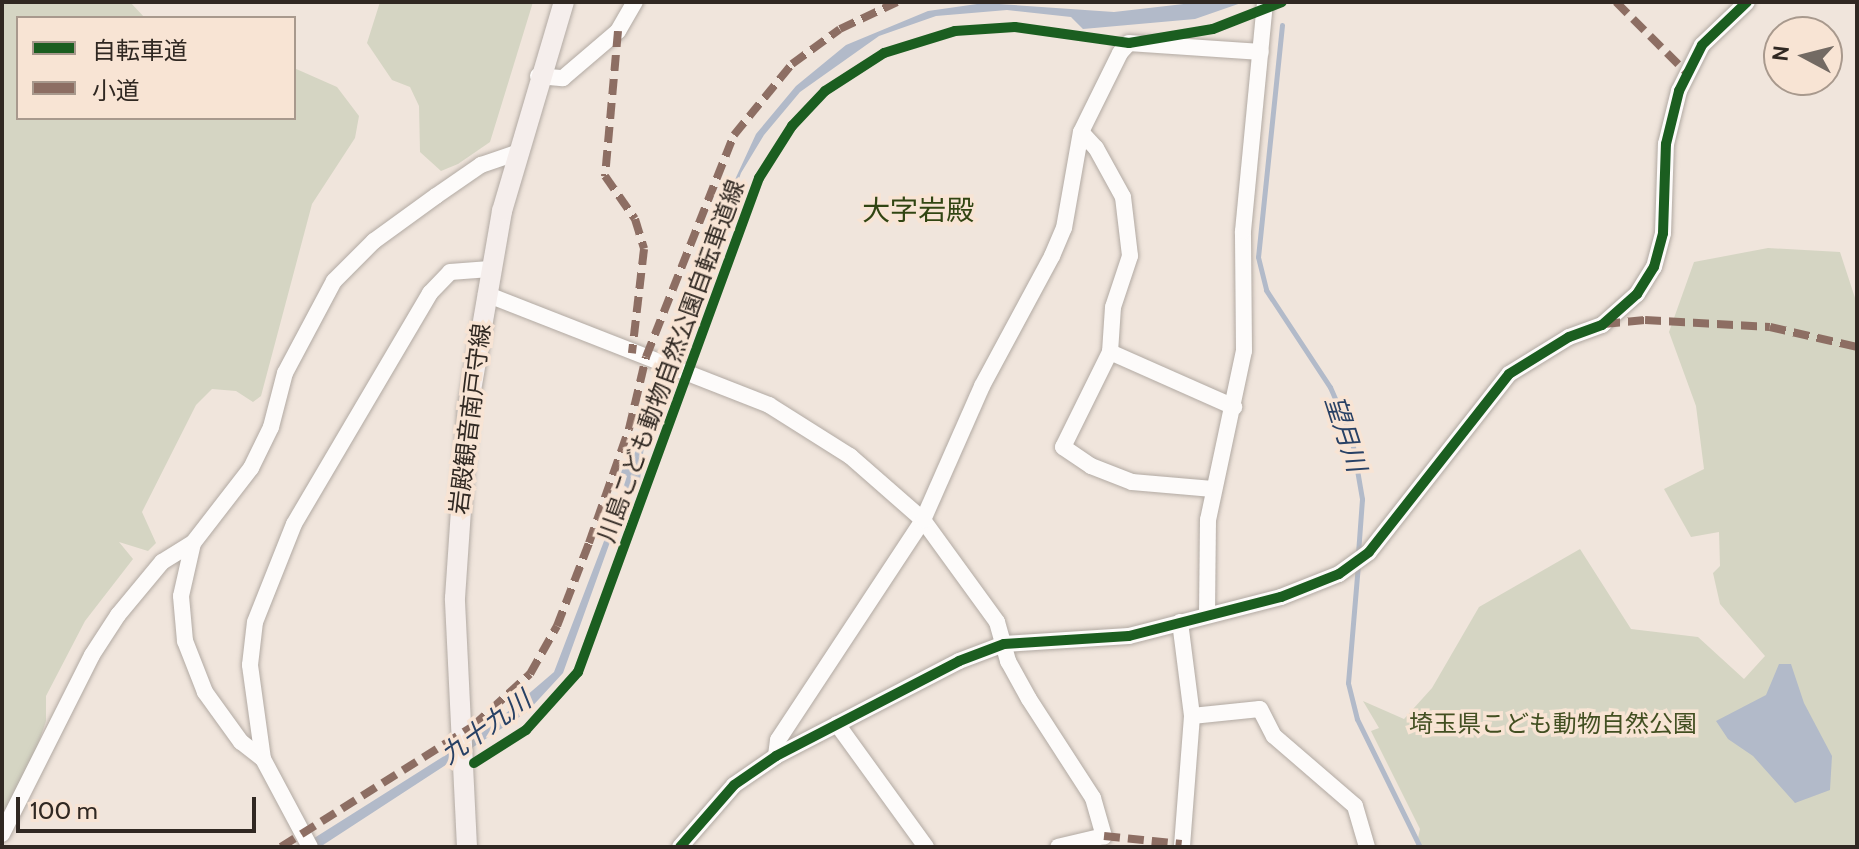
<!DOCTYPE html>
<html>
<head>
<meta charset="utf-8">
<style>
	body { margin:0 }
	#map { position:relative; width:1859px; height:849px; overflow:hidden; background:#f0e5dc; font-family:Cabin,"Noto Sans JP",sans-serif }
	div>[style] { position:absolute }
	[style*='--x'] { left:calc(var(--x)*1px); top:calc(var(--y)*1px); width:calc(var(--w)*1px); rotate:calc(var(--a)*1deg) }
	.green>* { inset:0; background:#d5d5c3 }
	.water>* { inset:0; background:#b2bac9 }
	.stream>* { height:5px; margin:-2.5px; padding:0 2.5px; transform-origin:2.5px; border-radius:2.5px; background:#b2bac9 }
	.roads { filter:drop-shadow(0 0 2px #b2aaa3) drop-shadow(0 0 2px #b2aaa3) }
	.minor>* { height:16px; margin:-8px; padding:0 8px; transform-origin:8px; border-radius:8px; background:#fdfbfa }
	.major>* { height:20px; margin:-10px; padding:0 10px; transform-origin:10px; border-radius:10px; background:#f5eeec }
	.quiet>* { height:8px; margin-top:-4px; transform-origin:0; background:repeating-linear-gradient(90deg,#8d6e63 0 16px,transparent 0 24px) }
	.cycleway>* { height:10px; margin:-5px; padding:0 5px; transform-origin:5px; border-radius:5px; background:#1b5e20 }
	span { translate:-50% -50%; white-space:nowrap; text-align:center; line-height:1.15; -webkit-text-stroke:7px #f8e4d4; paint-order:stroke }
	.street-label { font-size:24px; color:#302822 }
	.park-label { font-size:24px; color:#424f21 }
	.water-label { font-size:26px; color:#284165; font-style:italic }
	.quarter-label { font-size:28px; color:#314512 }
	.frame { position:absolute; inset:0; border:4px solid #302822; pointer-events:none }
	.legend { position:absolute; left:16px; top:16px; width:280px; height:104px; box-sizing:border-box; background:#f8e4d4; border:2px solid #a8998d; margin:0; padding:10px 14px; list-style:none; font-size:24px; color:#302822 }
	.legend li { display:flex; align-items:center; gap:16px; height:40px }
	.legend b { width:40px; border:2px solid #a8998d }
	.north { position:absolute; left:1763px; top:16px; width:80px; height:80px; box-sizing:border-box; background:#f8e4d4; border:2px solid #a8998d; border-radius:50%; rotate:277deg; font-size:22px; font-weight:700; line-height:32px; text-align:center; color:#302822 }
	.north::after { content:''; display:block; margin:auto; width:28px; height:36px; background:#736a63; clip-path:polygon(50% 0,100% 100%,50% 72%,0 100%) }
	.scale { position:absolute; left:16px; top:797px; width:240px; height:36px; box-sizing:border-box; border:4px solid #302822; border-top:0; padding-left:10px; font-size:24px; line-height:28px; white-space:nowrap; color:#302822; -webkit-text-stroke:6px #f8e4d4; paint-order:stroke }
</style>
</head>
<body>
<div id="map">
	<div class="green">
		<div style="clip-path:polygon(2px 2px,130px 2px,145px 18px,18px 18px,18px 118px,294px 118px,294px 68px,337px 87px,359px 116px,355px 138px,312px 204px,261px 396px,253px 402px,236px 391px,212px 389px,196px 405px,142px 512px,156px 543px,148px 551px,119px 542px,133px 559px,85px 621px,46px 696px,46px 721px,33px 759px,2px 821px)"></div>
		<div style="clip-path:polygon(380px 2px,533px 2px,490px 142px,458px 164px,441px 171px,420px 152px,419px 106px,410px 87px,392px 80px,367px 43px)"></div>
		<div style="clip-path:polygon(1768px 248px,1840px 252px,1857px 304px,1857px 847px,1416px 847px,1420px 829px,1371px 731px,1379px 728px,1363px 701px,1404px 719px,1432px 688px,1479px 607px,1580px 549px,1631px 629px,1698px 637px,1744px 679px,1765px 656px,1720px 604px,1713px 573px,1720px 566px,1719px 532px,1691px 537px,1664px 489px,1704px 469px,1696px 406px,1669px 332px,1694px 262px)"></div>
	</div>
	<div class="water">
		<div style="clip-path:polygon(1201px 2px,1244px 2px,1195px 19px,1083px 29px,1071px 17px,1007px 10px,936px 16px,879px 36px,800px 92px,764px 135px,741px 173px,722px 225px,725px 236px,718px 253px,713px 251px,644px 446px,640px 480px,633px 478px,563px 673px,527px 712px,320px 847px,300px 847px,490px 727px,554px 672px,617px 507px,627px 476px,621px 473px,624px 464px,633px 458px,706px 249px,700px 246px,706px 229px,715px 223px,756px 134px,796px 86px,846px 45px,928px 11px,984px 3px,1114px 12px)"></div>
		<div style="clip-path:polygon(1779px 664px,1791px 664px,1804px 703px,1832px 756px,1830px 790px,1795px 803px,1753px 756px,1728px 739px,1716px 721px,1766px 695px)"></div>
	</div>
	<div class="stream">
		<div style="--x:1282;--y:25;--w:233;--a:95.9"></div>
		<div style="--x:1258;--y:257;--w:34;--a:76"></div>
		<div style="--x:1266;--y:290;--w:116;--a:56.6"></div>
		<div style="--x:1330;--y:387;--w:52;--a:66.4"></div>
		<div style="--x:1351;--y:435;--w:65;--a:80.2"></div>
		<div style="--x:1362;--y:499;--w:55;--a:94.2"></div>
		<div style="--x:1358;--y:564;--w:119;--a:94.8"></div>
		<div style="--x:1348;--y:683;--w:37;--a:76"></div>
		<div style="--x:1357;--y:719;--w:143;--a:63.8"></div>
	</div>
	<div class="roads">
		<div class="minor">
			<div style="--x:538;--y:76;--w:25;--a:5"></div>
			<div style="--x:563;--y:78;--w:72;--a:-40.5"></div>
			<div style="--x:618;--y:31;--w:34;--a:-60"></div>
			<div style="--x:1081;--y:132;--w:22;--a:47"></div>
			<div style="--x:1096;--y:148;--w:56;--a:61.1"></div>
			<div style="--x:1123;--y:197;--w:59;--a:83.2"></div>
			<div style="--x:1130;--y:256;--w:54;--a:108.4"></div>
			<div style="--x:1113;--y:307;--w:45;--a:93.8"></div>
			<div style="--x:1110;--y:352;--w:106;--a:116.3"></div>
			<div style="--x:1063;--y:447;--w:34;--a:34"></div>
			<div style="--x:1091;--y:466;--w:44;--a:21.3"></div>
			<div style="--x:1132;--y:482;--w:81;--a:4.9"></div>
			<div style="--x:486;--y:294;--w:304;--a:21.4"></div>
			<div style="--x:769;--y:405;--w:96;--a:32.2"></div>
			<div style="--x:850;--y:456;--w:97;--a:41.2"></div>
			<div style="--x:923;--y:520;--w:126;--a:54"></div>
			<div style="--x:997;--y:622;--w:41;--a:74.2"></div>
			<div style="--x:1008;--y:661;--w:43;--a:61.1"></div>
			<div style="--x:1029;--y:699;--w:118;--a:57.1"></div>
			<div style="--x:1093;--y:798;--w:40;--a:74"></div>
			<div style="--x:1104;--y:836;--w:47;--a:166.6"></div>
			<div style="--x:1110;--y:352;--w:136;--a:23.9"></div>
			<div style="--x:1207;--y:614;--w:94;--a:-89.4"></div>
			<div style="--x:1208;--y:520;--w:173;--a:-78"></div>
			<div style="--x:1244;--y:351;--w:120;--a:-90.5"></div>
			<div style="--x:1243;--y:231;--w:230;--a:-84.5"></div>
			<div style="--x:1180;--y:622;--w:95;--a:82.7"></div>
			<div style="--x:1192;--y:716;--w:131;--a:94.4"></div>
			<div style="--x:1192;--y:716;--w:68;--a:-5.9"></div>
			<div style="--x:1260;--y:709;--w:30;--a:63"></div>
			<div style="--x:1274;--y:736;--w:107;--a:40.8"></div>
			<div style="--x:1355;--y:806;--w:43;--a:73.7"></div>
			<div style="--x:837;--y:724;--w:152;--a:54.1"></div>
			<div style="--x:776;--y:756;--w:16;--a:-83"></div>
			<div style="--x:778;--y:740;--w:263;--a:-56.6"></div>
			<div style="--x:923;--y:520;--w:146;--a:-66.2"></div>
			<div style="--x:982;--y:386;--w:148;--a:-61.7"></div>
			<div style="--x:1052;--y:256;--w:30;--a:-67"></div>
			<div style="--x:1064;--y:228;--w:97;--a:-80"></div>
			<div style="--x:1081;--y:132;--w:88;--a:-63.7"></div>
			<div style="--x:1120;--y:53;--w:13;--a:-48"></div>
			<div style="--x:1129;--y:43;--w:132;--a:3.9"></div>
			<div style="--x:263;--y:759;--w:28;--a:-142"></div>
			<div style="--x:241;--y:742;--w:62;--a:-125.8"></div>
			<div style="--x:205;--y:692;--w:55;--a:-111.4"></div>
			<div style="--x:185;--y:641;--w:45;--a:-95.1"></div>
			<div style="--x:181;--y:596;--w:54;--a:-77.2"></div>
			<div style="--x:193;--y:543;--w:95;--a:-52.3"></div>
			<div style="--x:251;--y:468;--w:46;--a:-64"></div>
			<div style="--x:271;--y:427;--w:56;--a:-75.5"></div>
			<div style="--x:285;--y:373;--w:104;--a:-62"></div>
			<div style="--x:334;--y:281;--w:57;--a:-45"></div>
			<div style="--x:374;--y:241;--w:77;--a:-36"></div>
			<div style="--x:436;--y:196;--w:55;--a:-34.6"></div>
			<div style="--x:481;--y:165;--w:37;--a:-19"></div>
			<div style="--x:2;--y:834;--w:200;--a:-63.3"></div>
			<div style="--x:92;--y:655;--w:48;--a:-57"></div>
			<div style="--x:118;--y:615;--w:69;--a:-50.3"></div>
			<div style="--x:162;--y:562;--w:36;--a:-32"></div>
			<div style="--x:310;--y:847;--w:100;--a:-118.1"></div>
			<div style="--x:263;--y:759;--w:95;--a:-97.9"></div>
			<div style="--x:250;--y:665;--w:43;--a:-83.4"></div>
			<div style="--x:255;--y:622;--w:105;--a:-68.3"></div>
			<div style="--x:294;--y:524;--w:268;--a:-59.5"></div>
			<div style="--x:430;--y:293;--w:29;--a:-46"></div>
			<div style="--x:450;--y:272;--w:40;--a:-4.3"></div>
			<div style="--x:680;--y:847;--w:82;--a:-48.9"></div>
			<div style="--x:734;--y:785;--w:51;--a:-34.6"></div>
			<div style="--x:776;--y:756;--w:206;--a:-27.4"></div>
			<div style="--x:959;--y:661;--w:48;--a:-20.7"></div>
			<div style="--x:1004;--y:644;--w:125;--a:-3.7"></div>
			<div style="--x:1129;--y:636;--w:157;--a:-14.4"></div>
			<div style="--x:1281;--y:597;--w:62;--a:-21.6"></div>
			<div style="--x:1339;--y:574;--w:37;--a:-36"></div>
			<div style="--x:1369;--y:552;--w:226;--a:-51.8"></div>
			<div style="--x:1509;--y:374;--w:70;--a:-31.7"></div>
			<div style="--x:1569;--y:337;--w:35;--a:-20"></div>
			<div style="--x:1602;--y:325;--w:47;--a:-41.5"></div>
			<div style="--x:1637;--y:294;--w:32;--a:-58"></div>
			<div style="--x:1654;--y:267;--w:35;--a:-75"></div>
			<div style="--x:1663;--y:233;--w:89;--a:-88.1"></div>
			<div style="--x:1666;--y:144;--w:55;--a:-76.2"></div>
			<div style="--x:1679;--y:91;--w:51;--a:-63.4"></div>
			<div style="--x:1702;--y:45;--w:62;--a:-43.7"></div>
		</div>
		<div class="major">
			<div style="--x:467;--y:847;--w:249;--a:-92.8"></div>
			<div style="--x:455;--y:598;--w:190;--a:-86.1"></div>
			<div style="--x:468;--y:408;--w:200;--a:-80.2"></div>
			<div style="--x:502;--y:211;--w:218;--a:-73.5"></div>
		</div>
	</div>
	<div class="quiet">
		<div style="--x:1616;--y:2;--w:102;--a:45"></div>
		<div style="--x:618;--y:31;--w:146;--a:95.1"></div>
		<div style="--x:605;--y:176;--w:52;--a:55.1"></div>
		<div style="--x:635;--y:219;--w:31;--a:73"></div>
		<div style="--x:644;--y:249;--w:105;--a:96.6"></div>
		<div style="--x:1604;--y:324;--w:41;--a:-5.6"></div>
		<div style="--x:1645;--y:320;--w:125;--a:3.2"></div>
		<div style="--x:1770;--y:327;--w:89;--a:12.9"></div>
		<div style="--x:1104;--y:836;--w:78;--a:5.9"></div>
		<div style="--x:281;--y:847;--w:227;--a:-32.2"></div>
		<div style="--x:473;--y:726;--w:77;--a:-42.4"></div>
		<div style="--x:530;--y:674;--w:55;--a:-60.6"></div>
		<div style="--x:557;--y:626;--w:89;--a:-68.9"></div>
		<div style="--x:589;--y:543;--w:121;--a:-70.7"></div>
		<div style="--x:629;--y:429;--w:74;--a:-76.7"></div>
		<div style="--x:646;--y:357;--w:239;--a:-68.4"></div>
		<div style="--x:734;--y:135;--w:92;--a:-50.8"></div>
		<div style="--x:792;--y:64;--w:59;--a:-36.1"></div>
		<div style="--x:840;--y:29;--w:63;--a:-25.3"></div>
	</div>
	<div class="cycleway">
		<div style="--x:474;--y:763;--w:62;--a:-32.4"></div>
		<div style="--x:526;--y:730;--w:78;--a:-48.1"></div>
		<div style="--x:578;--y:672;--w:526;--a:-69.88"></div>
		<div style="--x:759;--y:178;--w:62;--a:-57.6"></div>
		<div style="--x:792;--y:126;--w:48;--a:-46.7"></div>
		<div style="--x:825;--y:91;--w:70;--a:-32.8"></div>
		<div style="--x:884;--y:53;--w:74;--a:-17.2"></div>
		<div style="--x:955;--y:31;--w:60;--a:-3.8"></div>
		<div style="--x:1015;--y:27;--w:115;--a:8"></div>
		<div style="--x:1129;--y:43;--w:85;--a:-9.5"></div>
		<div style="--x:1213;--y:29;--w:74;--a:-21.4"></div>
		<div style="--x:680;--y:847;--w:82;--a:-48.9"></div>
		<div style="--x:734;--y:785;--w:51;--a:-34.6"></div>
		<div style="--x:776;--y:756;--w:206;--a:-27.4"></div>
		<div style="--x:959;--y:661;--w:48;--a:-20.7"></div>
		<div style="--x:1004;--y:644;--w:125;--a:-3.7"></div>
		<div style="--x:1129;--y:636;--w:157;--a:-14.4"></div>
		<div style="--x:1281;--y:597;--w:62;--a:-21.6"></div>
		<div style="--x:1339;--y:574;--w:37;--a:-36"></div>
		<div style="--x:1369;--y:552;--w:226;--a:-51.8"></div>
		<div style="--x:1509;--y:374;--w:70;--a:-31.7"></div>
		<div style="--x:1569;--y:337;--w:35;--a:-20"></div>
		<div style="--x:1602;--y:325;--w:47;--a:-41.5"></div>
		<div style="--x:1637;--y:294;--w:32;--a:-58"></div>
		<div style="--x:1654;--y:267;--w:35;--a:-75"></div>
		<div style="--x:1663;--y:233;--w:89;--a:-88.1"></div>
		<div style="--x:1666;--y:144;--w:55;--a:-76.2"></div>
		<div style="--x:1679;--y:91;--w:51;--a:-63.4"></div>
		<div style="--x:1702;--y:45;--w:62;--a:-43.7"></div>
	</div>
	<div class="street-label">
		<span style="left:671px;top:361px;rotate:-70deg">川島こども動物自然公園自転車道線</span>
		<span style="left:470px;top:419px;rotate:-83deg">岩殿観音南戸守線</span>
	</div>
	<div class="park-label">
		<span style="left:1553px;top:724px">埼玉県こども動物自然公園</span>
	</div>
	<div class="water-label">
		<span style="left:1345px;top:434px;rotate:72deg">望月川</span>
		<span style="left:486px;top:728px;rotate:-36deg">九十九川</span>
	</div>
	<div class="quarter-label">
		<span style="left:918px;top:210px">大字岩殿</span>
	</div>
	<div class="frame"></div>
	<ul class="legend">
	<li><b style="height:10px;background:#1b5e20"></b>自転車道</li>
	<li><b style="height:10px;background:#8d6e63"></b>小道</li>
	</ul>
	<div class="north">N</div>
	<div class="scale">100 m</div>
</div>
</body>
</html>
